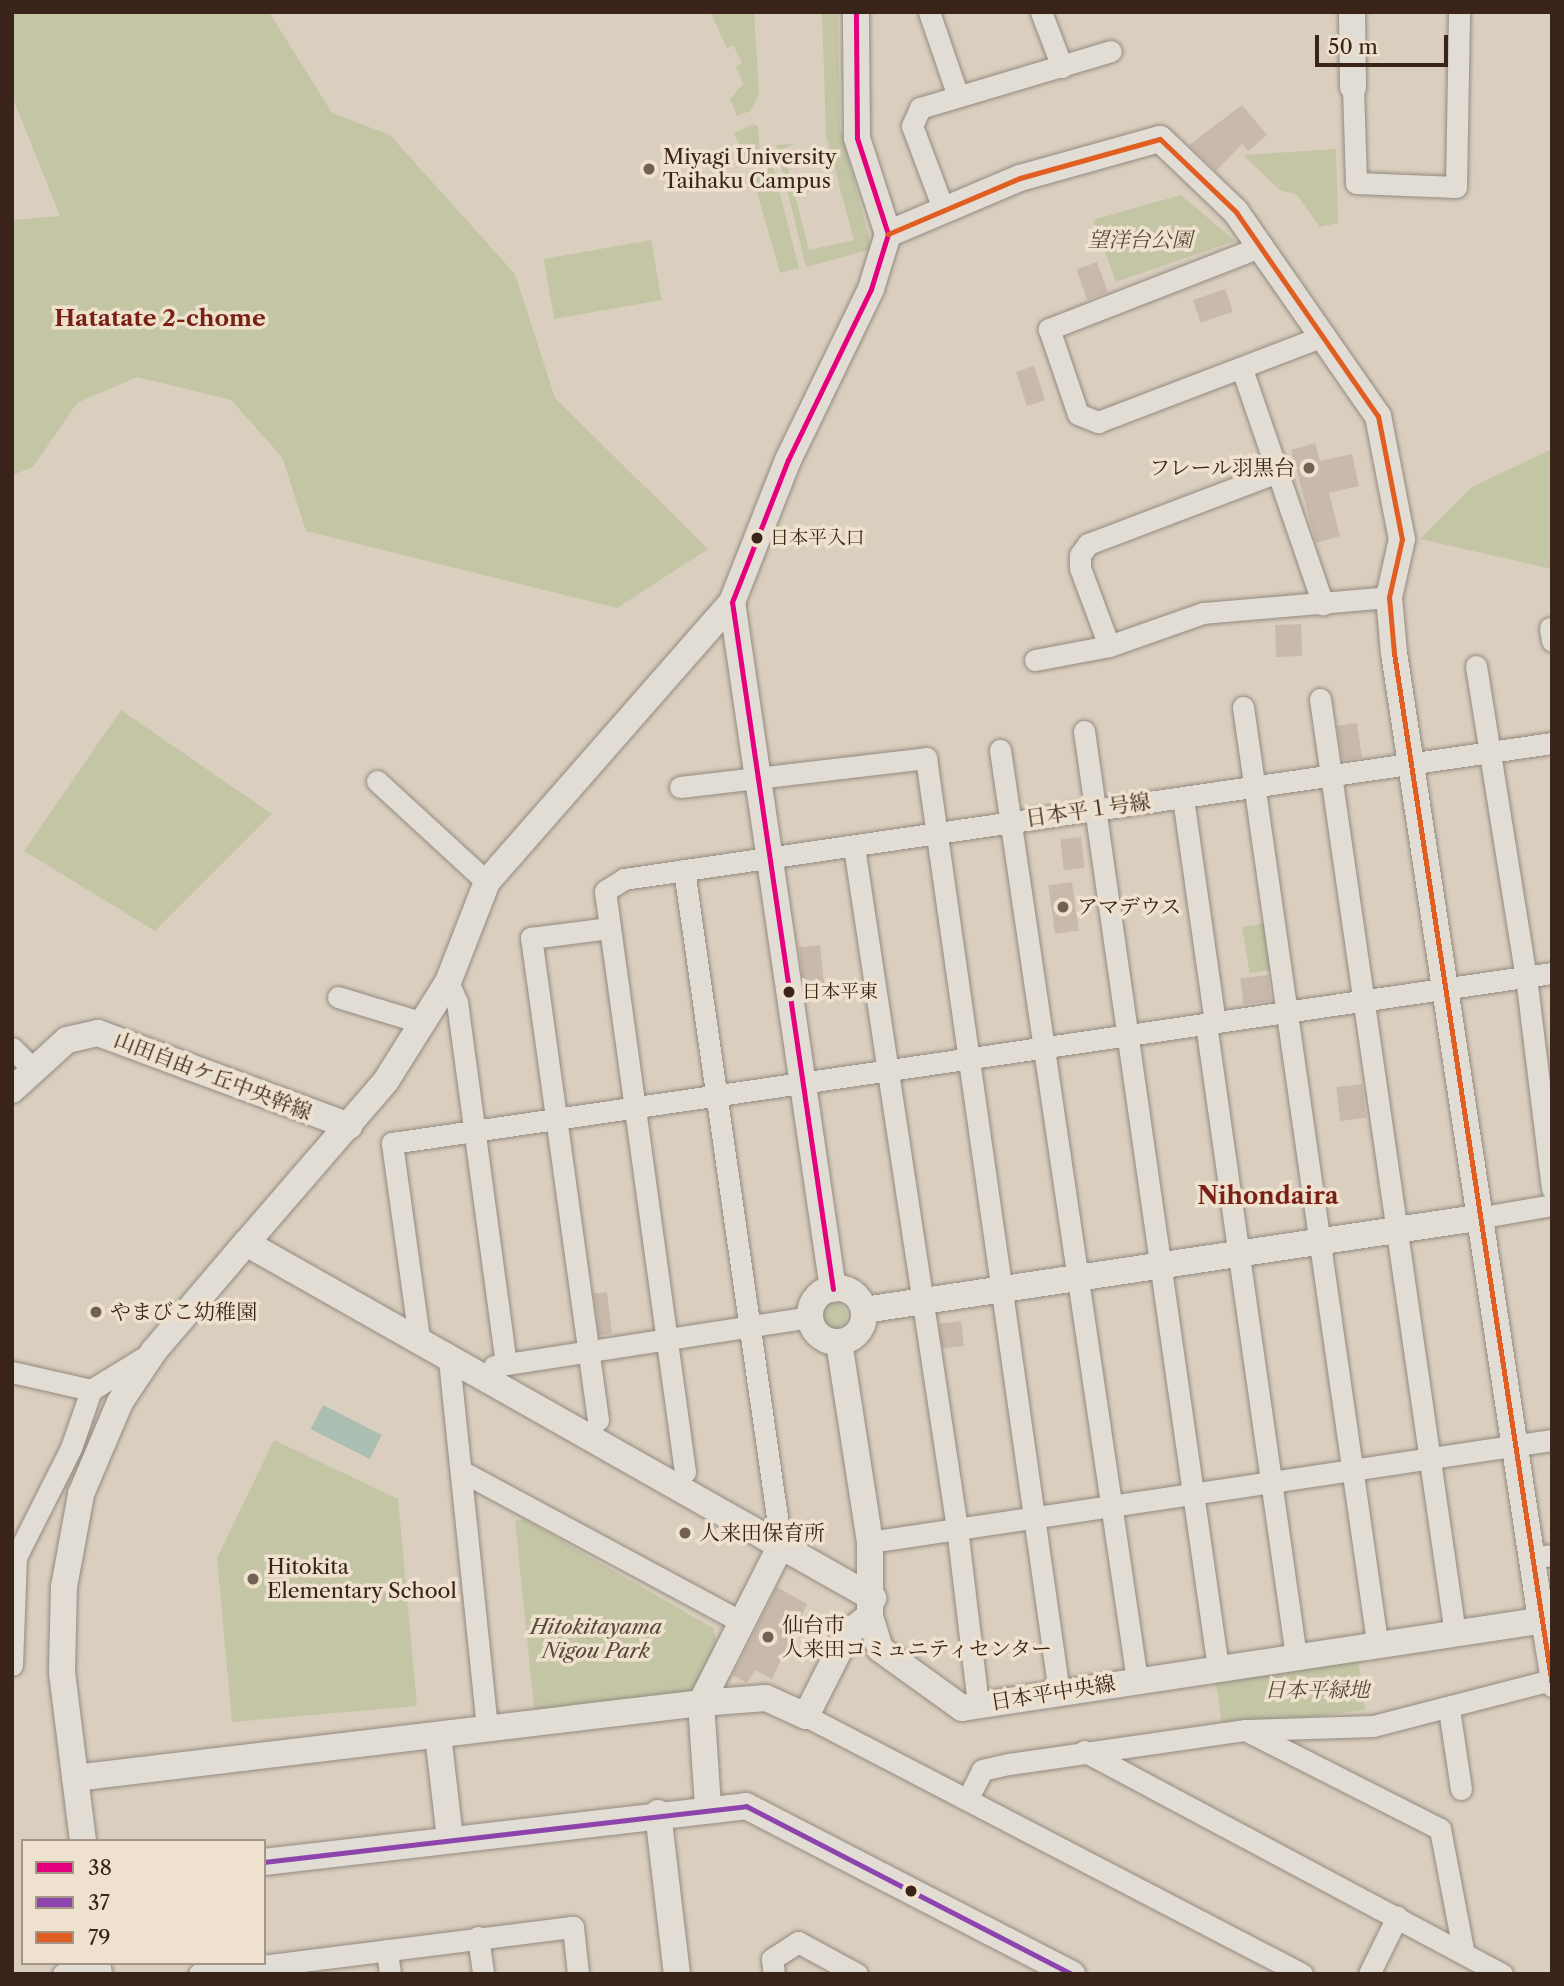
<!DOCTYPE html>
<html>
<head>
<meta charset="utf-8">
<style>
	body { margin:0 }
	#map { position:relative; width:1564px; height:1986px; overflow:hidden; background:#dacfbf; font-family:"Libre Caslon Text","Noto Serif JP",serif }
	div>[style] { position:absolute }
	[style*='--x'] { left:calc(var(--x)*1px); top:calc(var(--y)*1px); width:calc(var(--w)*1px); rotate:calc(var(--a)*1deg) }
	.green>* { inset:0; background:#c3c5a5; transform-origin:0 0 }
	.round { border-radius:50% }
	.water>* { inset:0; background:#aabeb2; transform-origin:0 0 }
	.building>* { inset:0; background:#c9b8ac; transform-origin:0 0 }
	.roads { filter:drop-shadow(0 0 2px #938a80) drop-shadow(0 0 2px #938a80) }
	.minor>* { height:21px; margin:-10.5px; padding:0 10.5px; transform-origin:10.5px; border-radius:10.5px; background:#e2ddd4 }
	.tertiary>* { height:26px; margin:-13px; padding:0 13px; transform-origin:13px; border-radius:13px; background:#e2ddd4 }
	.tertiary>.ring { margin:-13px; padding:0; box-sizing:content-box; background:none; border:26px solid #e2ddd4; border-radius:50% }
	.bus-1>* { height:5px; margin:-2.5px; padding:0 2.5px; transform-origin:2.5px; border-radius:2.5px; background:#e5007d }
	.bus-2>* { height:5px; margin:-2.5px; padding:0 2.5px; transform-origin:2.5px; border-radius:2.5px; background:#8e44ad }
	.bus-3>* { height:5px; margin:-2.5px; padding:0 2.5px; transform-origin:2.5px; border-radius:2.5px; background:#e05e21 }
	.dots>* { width:19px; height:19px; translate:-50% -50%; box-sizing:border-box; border:4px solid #eee1ce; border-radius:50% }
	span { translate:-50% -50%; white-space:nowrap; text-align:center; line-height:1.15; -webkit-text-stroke:7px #eee1ce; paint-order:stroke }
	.bus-label { font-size:19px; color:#3a2419 }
	.left { translate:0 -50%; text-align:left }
	.poi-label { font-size:21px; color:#3a2419 }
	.right { translate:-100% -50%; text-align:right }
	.park-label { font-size:21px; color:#584a37; font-style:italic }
	.street-label { font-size:21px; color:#3a2419 }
	.neighbourhood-label { font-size:23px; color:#7a1f14; font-weight:700 }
	.quarter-label { font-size:24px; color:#7a1f14; font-weight:700 }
	.frame { position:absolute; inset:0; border:14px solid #3a2419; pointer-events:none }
	.legend { position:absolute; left:21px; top:1839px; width:245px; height:126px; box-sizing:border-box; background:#eee1ce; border:2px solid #a69586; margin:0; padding:9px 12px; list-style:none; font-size:21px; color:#3a2419 }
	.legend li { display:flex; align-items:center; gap:14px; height:35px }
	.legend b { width:35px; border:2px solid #a69586 }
	.scale { position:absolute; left:1315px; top:35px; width:133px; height:32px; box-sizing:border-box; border:4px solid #3a2419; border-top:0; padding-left:9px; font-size:21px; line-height:24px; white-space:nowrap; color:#3a2419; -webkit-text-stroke:5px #eee1ce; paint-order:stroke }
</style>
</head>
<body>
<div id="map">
	<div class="green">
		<div style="clip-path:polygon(12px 12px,269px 12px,332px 113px,390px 135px,515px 274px,555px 398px,708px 549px,617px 608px,306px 531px,282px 457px,231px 400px,137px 377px,77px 403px,33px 467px,12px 475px,12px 220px,60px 216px,12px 96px)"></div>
		<div style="clip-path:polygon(710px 12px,754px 12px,759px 95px,750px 111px,737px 116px,730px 99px,743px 84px,736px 67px,742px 63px,733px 45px,727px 48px)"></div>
		<div style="clip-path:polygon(822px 12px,838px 12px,840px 127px,872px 249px,806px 267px,776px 145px,794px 144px,783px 149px,809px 250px,854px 240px,826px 136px)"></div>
		<div style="clip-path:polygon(753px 124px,758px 126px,760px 154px,746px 161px,734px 133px)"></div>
		<div style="clip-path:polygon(1336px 149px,1338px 223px,1320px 227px,1296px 194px,1281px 191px,1243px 155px)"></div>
		<div style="clip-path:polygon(773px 166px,799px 268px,780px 273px,752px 175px)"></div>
		<div style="clip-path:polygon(1181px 195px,1235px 241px,1116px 282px,1093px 220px)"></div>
		<div style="left:651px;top:240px;width:61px;height:109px;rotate:80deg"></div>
		<div style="clip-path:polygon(1552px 449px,1552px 569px,1420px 539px,1472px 487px)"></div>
		<div style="clip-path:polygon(121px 710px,272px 814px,155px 931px,24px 851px)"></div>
		<div style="left:1267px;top:923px;width:47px;height:25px;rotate:81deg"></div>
		<div class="round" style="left:821px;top:1303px;width:26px;height:26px"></div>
		<div style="clip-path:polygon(274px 1440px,398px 1499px,417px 1706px,232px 1722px,217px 1558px)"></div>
		<div style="clip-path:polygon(524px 1519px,713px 1628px,717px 1643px,692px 1691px,680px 1699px,535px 1716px,515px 1521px)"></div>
		<div style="left:1358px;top:1658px;width:52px;height:144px;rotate:82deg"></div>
	</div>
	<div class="water">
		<div style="left:323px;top:1405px;width:66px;height:27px;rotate:27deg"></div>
	</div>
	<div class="building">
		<div style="clip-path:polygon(1242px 105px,1267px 135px,1248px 151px,1242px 144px,1216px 171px,1189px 145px)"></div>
		<div style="left:1097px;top:262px;width:32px;height:22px;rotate:70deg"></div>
		<div style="left:1225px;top:289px;width:24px;height:34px;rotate:71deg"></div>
		<div style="left:1034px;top:366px;width:36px;height:19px;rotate:72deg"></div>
		<div style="clip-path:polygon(1315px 443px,1320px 461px,1352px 454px,1359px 486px,1329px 493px,1340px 536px,1316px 543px,1291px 450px)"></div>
		<div style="left:1301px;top:624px;width:32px;height:26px;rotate:88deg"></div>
		<div style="left:1357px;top:723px;width:35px;height:20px;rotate:82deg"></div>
		<div style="left:1081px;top:837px;width:31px;height:21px;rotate:83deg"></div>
		<div style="left:1072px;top:882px;width:49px;height:24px;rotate:82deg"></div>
		<div style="left:820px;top:945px;width:44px;height:21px;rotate:84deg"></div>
		<div style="left:1268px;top:975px;width:26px;height:28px;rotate:83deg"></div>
		<div style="left:1362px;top:1084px;width:34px;height:26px;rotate:83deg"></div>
		<div style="left:607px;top:1292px;width:42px;height:13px;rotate:83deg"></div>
		<div style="left:961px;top:1321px;width:25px;height:22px;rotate:83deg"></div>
		<div style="clip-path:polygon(777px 1587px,807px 1604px,772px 1679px,755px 1670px,747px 1683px,733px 1675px)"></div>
	</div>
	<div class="roads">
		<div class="minor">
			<div style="--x:929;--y:12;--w:89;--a:71"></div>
			<div style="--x:1041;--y:12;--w:59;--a:69.1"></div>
			<div style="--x:1353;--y:87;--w:96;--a:88.2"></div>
			<div style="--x:1356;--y:183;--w:100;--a:2.3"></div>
			<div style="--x:1456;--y:187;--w:175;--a:-89"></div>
			<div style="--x:944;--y:211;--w:91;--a:-110.6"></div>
			<div style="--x:912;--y:126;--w:20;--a:-66"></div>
			<div style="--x:920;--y:108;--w:199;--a:-16.6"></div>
			<div style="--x:1262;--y:246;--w:229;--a:158.7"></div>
			<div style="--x:1049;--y:329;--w:90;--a:71.2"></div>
			<div style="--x:1078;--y:414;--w:22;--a:22"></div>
			<div style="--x:1098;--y:422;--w:241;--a:-20.9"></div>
			<div style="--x:1242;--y:369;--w:249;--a:71"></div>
			<div style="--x:1550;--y:628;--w:13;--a:81"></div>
			<div style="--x:1109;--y:646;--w:83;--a:-110.4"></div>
			<div style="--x:1080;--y:568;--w:13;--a:-90"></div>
			<div style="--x:1080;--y:555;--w:14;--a:-54"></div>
			<div style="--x:1088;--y:544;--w:200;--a:-20.8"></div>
			<div style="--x:1035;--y:660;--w:75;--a:-10.7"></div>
			<div style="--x:1109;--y:646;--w:100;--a:-19.3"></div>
			<div style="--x:1203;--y:613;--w:187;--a:-4.9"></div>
			<div style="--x:1476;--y:666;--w:315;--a:80.9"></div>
			<div style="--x:1526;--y:977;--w:213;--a:83"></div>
			<div style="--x:1320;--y:699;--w:944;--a:81.78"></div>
			<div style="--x:1243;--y:707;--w:945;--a:81.84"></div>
			<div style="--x:1084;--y:731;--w:947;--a:81.86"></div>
			<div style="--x:1000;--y:750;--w:940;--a:81.62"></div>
			<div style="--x:377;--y:781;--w:149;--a:42.6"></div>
			<div style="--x:680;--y:787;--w:248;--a:-6.7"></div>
			<div style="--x:926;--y:758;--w:943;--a:81.9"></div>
			<div style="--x:1183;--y:798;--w:227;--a:81.9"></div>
			<div style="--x:854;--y:847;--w:689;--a:81.4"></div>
			<div style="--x:957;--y:1528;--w:178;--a:83.2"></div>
			<div style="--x:684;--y:870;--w:682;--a:81.82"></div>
			<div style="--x:448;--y:982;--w:22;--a:66"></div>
			<div style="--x:457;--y:1002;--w:365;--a:82.3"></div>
			<div style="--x:338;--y:997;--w:89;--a:17"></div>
			<div style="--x:1206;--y:1024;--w:638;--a:81.9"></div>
			<div style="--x:12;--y:1048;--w:31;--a:45"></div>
			<div style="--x:1477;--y:1218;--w:76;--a:-9.8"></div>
			<div style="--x:419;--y:1338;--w:197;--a:-97.9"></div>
			<div style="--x:392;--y:1143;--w:1172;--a:-8.34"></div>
			<div style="--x:449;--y:1360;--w:371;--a:84.1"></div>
			<div style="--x:494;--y:1366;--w:320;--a:-8.8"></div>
			<div style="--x:12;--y:1372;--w:81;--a:12.8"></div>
			<div style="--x:598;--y:1420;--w:487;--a:-97.9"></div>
			<div style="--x:531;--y:938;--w:79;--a:-7.3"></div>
			<div style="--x:463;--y:1472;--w:316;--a:28.3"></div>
			<div style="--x:685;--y:1472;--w:586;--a:-97.84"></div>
			<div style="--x:605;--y:891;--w:22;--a:-32"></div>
			<div style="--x:624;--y:879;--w:938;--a:-8.34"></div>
			<div style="--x:870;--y:1542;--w:690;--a:-8.51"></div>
			<div style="--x:1529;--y:1558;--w:23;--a:-7"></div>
			<div style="--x:1541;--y:1619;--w:68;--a:80.7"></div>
			<div style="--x:12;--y:1665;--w:108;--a:-87.9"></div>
			<div style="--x:16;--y:1557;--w:122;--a:-63.2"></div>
			<div style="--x:71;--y:1448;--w:61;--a:-71"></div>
			<div style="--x:91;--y:1390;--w:69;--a:-31.4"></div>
			<div style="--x:1449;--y:1709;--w:81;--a:81.5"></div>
			<div style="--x:806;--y:1716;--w:559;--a:27.48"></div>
			<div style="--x:1249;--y:1732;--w:214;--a:26.9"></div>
			<div style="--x:1440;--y:1829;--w:123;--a:79.2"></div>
			<div style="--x:1084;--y:1751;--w:474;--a:28.1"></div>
			<div style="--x:968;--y:1798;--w:31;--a:-63"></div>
			<div style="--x:982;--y:1770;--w:28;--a:-13"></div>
			<div style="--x:1009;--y:1764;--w:239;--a:-8.2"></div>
			<div style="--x:1246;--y:1730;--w:127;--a:-1.8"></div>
			<div style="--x:1373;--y:1726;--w:184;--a:-14.5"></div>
			<div style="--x:478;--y:1937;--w:37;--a:82"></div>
			<div style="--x:387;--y:1950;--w:24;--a:83"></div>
			<div style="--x:63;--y:1974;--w:31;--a:-21"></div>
			<div style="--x:199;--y:1974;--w:377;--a:-7.2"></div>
			<div style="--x:573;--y:1927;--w:47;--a:83.9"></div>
			<div style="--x:774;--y:1974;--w:15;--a:-98"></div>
			<div style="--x:772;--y:1959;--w:31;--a:-33"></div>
			<div style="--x:798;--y:1942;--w:67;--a:28.5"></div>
			<div style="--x:1369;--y:1974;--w:64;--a:-63.8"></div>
		</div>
		<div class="tertiary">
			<div style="--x:1352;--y:12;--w:75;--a:89.2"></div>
			<div style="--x:888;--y:234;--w:143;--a:-23"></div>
			<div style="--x:1020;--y:178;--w:145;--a:-15.6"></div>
			<div style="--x:1160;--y:139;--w:105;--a:43.8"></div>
			<div style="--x:1236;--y:212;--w:249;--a:55.2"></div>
			<div style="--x:1378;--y:416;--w:125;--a:79"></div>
			<div style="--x:1402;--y:539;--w:59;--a:102.6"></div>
			<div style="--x:1389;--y:597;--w:56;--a:84.9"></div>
			<div style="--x:1394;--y:653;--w:977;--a:81.35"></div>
			<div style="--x:732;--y:602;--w:372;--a:131.2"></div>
			<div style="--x:487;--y:882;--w:107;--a:111.3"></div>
			<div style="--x:448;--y:982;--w:117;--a:122.1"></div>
			<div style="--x:386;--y:1081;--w:214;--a:130.8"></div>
			<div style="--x:246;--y:1243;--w:721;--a:29.52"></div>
			<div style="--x:12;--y:1090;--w:74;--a:-42.3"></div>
			<div style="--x:67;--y:1040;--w:32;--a:-13"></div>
			<div style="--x:98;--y:1033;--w:268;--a:20.3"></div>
			<div class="ring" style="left:810px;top:1288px;width:28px;height:28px"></div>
			<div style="--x:833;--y:1289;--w:694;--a:-98.36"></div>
			<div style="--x:732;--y:602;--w:153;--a:-68.5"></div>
			<div style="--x:788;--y:460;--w:190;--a:-64.1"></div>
			<div style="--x:871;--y:289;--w:58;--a:-72.8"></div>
			<div style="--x:888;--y:234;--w:101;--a:-107.9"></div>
			<div style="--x:857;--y:138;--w:126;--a:-90.5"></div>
			<div style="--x:864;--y:1310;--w:620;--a:-8.54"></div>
			<div style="--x:839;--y:1342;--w:202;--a:81.2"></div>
			<div style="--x:870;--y:1542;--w:74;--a:90"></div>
			<div style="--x:870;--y:1616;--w:34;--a:73"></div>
			<div style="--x:880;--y:1649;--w:101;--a:35.7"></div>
			<div style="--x:962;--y:1708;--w:597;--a:-8.58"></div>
			<div style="--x:438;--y:1735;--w:104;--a:83.4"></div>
			<div style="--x:75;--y:1778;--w:630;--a:-6.83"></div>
			<div style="--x:701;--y:1703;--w:65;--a:-4.4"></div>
			<div style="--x:766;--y:1698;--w:44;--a:24.2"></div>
			<div style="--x:806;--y:1716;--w:93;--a:-63.2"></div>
			<div style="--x:848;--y:1633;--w:28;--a:-38"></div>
			<div style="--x:708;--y:1806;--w:103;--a:-93.9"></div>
			<div style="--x:701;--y:1703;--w:177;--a:-63.1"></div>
			<div style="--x:658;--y:1813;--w:162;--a:83.3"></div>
			<div style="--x:83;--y:1841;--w:170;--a:-97.1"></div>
			<div style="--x:62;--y:1672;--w:85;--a:-88.7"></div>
			<div style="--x:64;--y:1587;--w:95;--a:-79.6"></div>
			<div style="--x:81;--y:1494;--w:100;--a:-67"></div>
			<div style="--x:120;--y:1402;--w:61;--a:-56.3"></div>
			<div style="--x:154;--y:1351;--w:142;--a:-49.6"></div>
			<div style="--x:264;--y:1862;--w:485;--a:-6.6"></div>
			<div style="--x:746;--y:1806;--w:367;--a:27.3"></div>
			<div style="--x:97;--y:1963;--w:11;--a:80"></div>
		</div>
	</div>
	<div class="bus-1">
		<div style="--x:833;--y:1289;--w:694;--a:-98.36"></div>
		<div style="--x:732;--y:602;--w:153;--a:-68.5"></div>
		<div style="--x:788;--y:460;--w:190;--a:-64.1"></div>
		<div style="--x:871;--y:289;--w:58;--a:-72.8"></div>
		<div style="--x:888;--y:234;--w:101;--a:-107.9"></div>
		<div style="--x:857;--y:138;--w:126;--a:-90.5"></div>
	</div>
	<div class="bus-2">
		<div style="--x:264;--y:1862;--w:485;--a:-6.6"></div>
		<div style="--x:746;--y:1806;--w:367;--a:27.3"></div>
	</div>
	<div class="bus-3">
		<div style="--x:888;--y:234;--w:143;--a:-23"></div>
		<div style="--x:1020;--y:178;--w:145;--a:-15.6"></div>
		<div style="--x:1160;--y:139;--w:105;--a:43.8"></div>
		<div style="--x:1236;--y:212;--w:249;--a:55.2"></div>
		<div style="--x:1378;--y:416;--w:125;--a:79"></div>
		<div style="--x:1402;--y:539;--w:59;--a:102.6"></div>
		<div style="--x:1389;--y:597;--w:56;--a:84.9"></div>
		<div style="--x:1394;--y:653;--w:1045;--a:81.3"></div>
	</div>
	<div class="dots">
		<div style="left:649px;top:169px;background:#726053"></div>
		<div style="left:1309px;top:468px;background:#726053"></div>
		<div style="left:757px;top:538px;background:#3a2419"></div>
		<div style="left:1063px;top:907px;background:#726053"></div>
		<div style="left:789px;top:992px;background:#3a2419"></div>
		<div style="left:96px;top:1312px;background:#726053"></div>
		<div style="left:685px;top:1533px;background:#726053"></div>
		<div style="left:253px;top:1579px;background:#726053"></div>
		<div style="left:768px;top:1637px;background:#726053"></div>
		<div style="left:911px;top:1891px;background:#3a2419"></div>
	</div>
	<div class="bus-label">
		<span class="left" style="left:770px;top:538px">日本平入口</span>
		<span class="left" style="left:802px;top:992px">日本平東</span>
	</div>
	<div class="poi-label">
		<span class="left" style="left:663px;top:169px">Miyagi University<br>Taihaku Campus</span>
		<span class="right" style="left:1295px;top:468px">フレール羽黒台</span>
		<span class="left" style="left:1077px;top:907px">アマデウス</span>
		<span class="left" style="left:110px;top:1312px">やまびこ幼稚園</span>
		<span class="left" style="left:699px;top:1533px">人来田保育所</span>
		<span class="left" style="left:267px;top:1579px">Hitokita<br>Elementary School</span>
		<span class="left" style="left:782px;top:1637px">仙台市<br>人来田コミュニティセンター</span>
	</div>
	<div class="park-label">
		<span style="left:1140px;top:240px">望洋台公園</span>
		<span style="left:596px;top:1639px">Hitokitayama<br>Nigou Park</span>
		<span style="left:1317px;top:1690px">日本平緑地</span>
	</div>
	<div class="street-label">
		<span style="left:1088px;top:810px;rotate:-8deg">日本平１号線</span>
		<span style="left:213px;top:1076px;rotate:21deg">山田自由ケ丘中央幹線</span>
		<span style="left:1053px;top:1693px;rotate:-9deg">日本平中央線</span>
	</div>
	<div class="neighbourhood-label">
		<span style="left:160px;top:318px">Hatatate 2-chome</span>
	</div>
	<div class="quarter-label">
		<span style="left:1268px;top:1196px">Nihondaira</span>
	</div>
	<div class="frame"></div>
	<ul class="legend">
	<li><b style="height:9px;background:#e5007d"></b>38</li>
	<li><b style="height:9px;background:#8e44ad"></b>37</li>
	<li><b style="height:9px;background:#e05e21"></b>79</li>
	</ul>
	<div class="scale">50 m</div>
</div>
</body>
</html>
